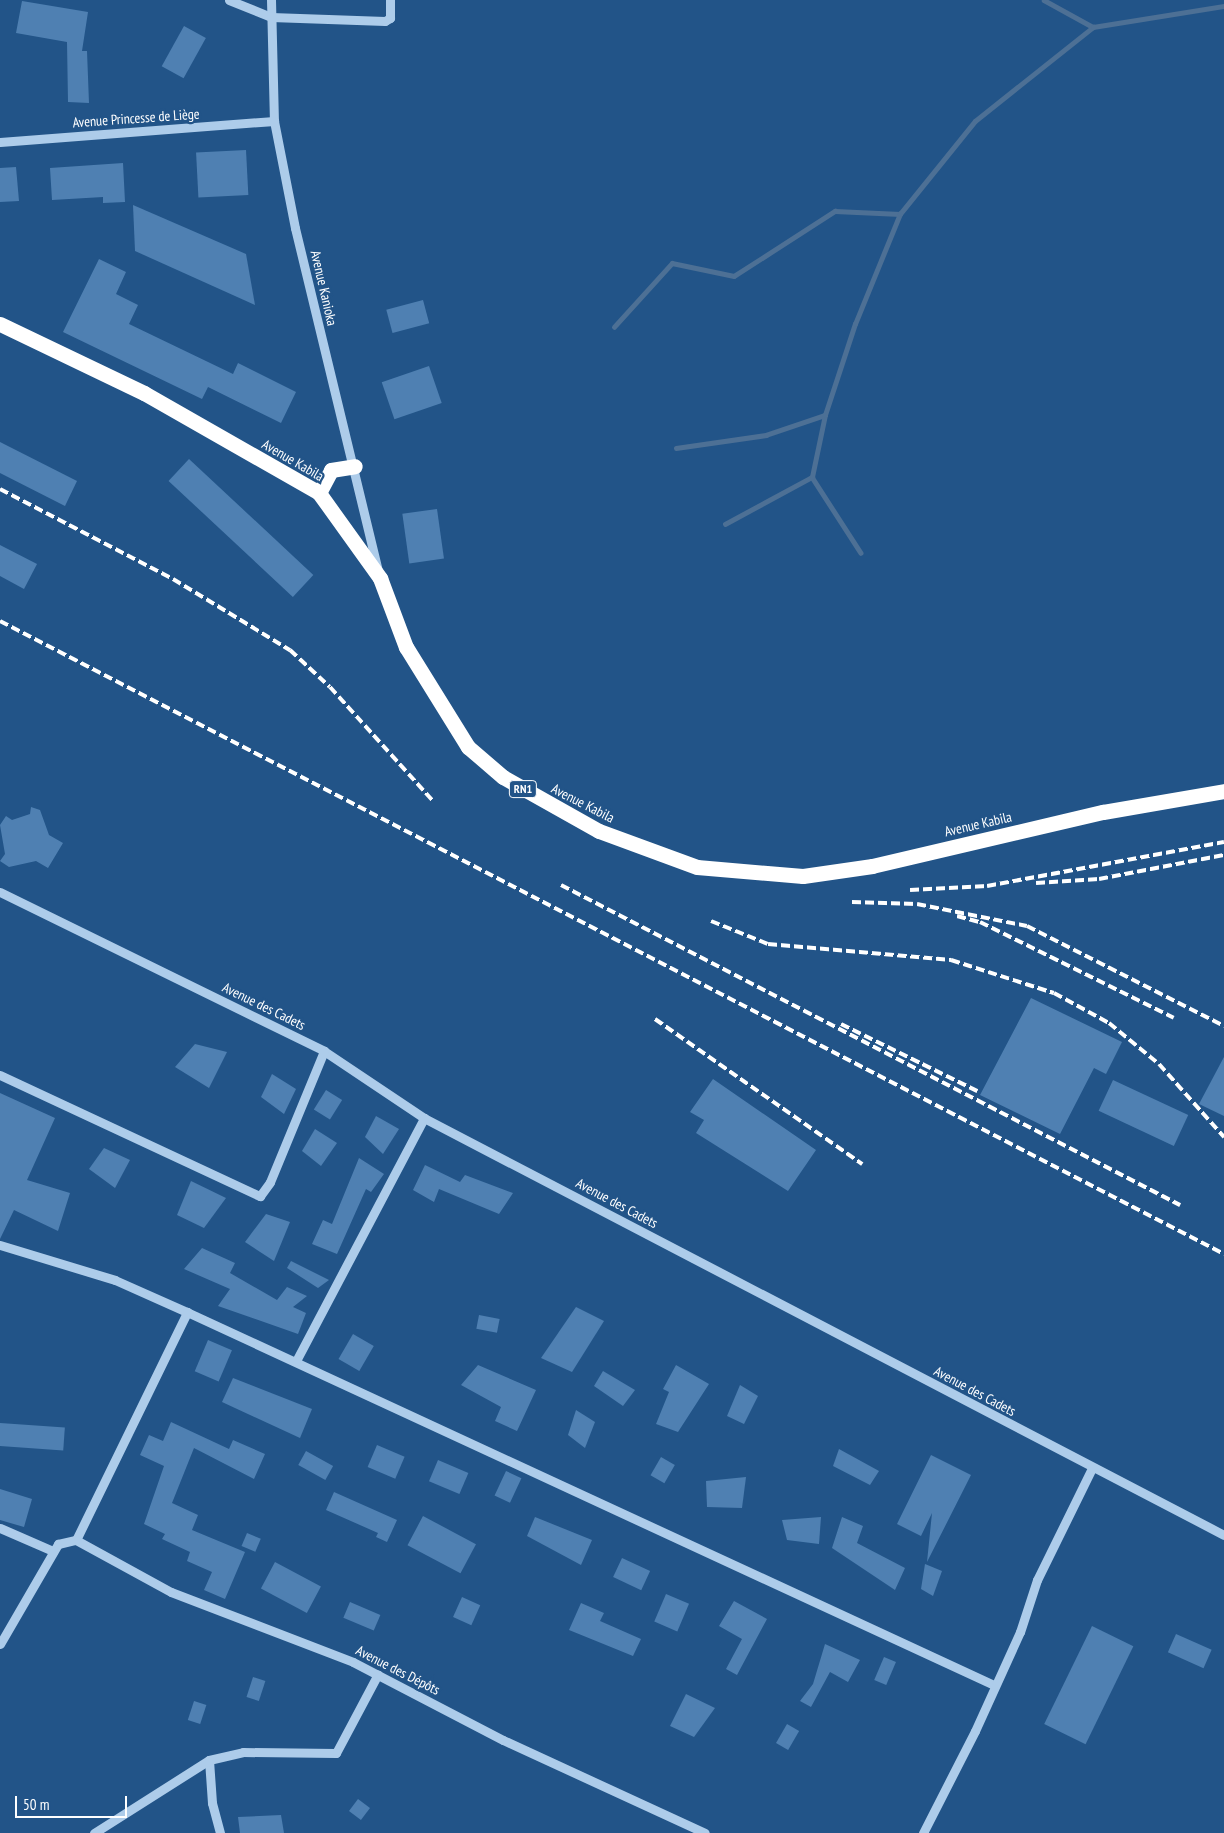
<!DOCTYPE html>
<html>
<head>
<meta charset="utf-8">
<style>
	body { margin:0 }
	#map { position:relative; width:1224px; height:1833px; overflow:hidden; background:#225488; font-family:"PT Sans Narrow",sans-serif }
	div>[style] { position:absolute }
	[style*='--x'] { left:calc(var(--x)*1px); top:calc(var(--y)*1px); width:calc(var(--w)*1px); rotate:calc(var(--a)*1deg) }
	.stream>* { height:4.5px; margin:-2.25px; padding:0 2.25px; transform-origin:2.25px; border-radius:2.25px; background:#4d7095 }
	.building>* { inset:0; background:#4f80b2; transform-origin:0 0 }
	.minor>* { height:9px; margin:-4.5px; padding:0 4.5px; transform-origin:4.5px; border-radius:4.5px; background:#adccea }
	.highway>* { height:15px; margin:-7.5px; padding:0 7.5px; transform-origin:7.5px; border-radius:7.5px; background:#fff }
	.rail>* { height:4px; margin-top:-2px; transform-origin:0; background:repeating-linear-gradient(90deg,#fff 0 9px,transparent 0 13px) }
	span { translate:-50% -50%; white-space:nowrap; text-align:center; line-height:1.15; -webkit-text-stroke:4.5px #225488; paint-order:stroke }
	.shield-label span { padding:1px 4px; background:#225488; border:1px solid; border-radius:4px; -webkit-text-stroke-width:0 }
	.shield-label { font-size:12px; color:#fff; font-weight:700 }
	.street-label { font-size:14px; color:#fff }
	.scale { position:absolute; left:15px; top:1796px; width:112px; height:22px; box-sizing:border-box; border:2px solid #fff; border-top:0; padding-left:6px; font-size:15px; line-height:18px; white-space:nowrap; color:#fff; -webkit-text-stroke:4px #225488; paint-order:stroke }
</style>
</head>
<body>
<div id="map">
	<div class="stream">
		<div style="--x:1044;--y:0;--w:56;--a:28.9"></div>
		<div style="--x:614;--y:327;--w:86;--a:-47.8"></div>
		<div style="--x:672;--y:263;--w:63;--a:11.8"></div>
		<div style="--x:734;--y:276;--w:120;--a:-32.8"></div>
		<div style="--x:835;--y:211;--w:65;--a:2.6"></div>
		<div style="--x:676;--y:448;--w:91;--a:-8.2"></div>
		<div style="--x:766;--y:435;--w:62;--a:-18.7"></div>
		<div style="--x:812;--y:477;--w:90;--a:57.2"></div>
		<div style="--x:725;--y:524;--w:99;--a:-28.4"></div>
		<div style="--x:812;--y:477;--w:63;--a:-78.2"></div>
		<div style="--x:825;--y:415;--w:96;--a:-71.8"></div>
		<div style="--x:855;--y:324;--w:119;--a:-67.8"></div>
		<div style="--x:900;--y:214;--w:119;--a:-51.1"></div>
		<div style="--x:975;--y:121;--w:151;--a:-38.5"></div>
		<div style="--x:1093;--y:27;--w:133;--a:-9.1"></div>
	</div>
	<div class="building">
		<div style="clip-path:polygon(22px 1px,88px 12px,82px 51px,87px 51px,89px 103px,68px 102px,67px 42px,16px 33px)"></div>
		<div style="left:184px;top:26px;width:25px;height:46px;rotate:29deg"></div>
		<div style="left:246px;top:150px;width:45px;height:50px;rotate:87deg"></div>
		<div style="clip-path:polygon(123px 163px,125px 202px,103px 203px,103px 197px,52px 200px,50px 168px)"></div>
		<div style="clip-path:polygon(16px 167px,19px 201px,0 202px,0 168px)"></div>
		<div style="clip-path:polygon(133px 205px,246px 254px,255px 305px,135px 251px)"></div>
		<div style="clip-path:polygon(99px 259px,126px 272px,116px 294px,138px 305px,129px 324px,233px 374px,238px 363px,296px 392px,281px 423px,208px 387px,202px 399px,63px 332px)"></div>
		<div style="left:423px;top:300px;width:24px;height:38px;rotate:75deg"></div>
		<div style="left:429px;top:366px;width:39px;height:50px;rotate:71deg"></div>
		<div style="clip-path:polygon(0 442px,77px 481px,65px 506px,0 473px)"></div>
		<div style="left:189px;top:459px;width:170px;height:30px;rotate:43deg"></div>
		<div style="left:437px;top:509px;width:50px;height:35px;rotate:82deg"></div>
		<div style="clip-path:polygon(0 545px,37px 564px,24px 589px,0 576px)"></div>
		<div style="clip-path:polygon(31px 807px,40px 810px,49px 835px,63px 843px,48px 868px,36px 861px,9px 867px,0 861px,5px 854px,0 825px,6px 816px,12px 820px,30px 814px)"></div>
		<div style="clip-path:polygon(1031px 998px,1122px 1042px,1106px 1074px,1094px 1068px,1060px 1134px,980px 1095px)"></div>
		<div style="clip-path:polygon(195px 1044px,227px 1052px,209px 1088px,175px 1067px)"></div>
		<div style="clip-path:polygon(1224px 1057px,1224px 1116px,1199px 1104px)"></div>
		<div style="clip-path:polygon(272px 1074px,296px 1089px,284px 1114px,261px 1097px)"></div>
		<div style="clip-path:polygon(713px 1079px,816px 1150px,788px 1191px,696px 1133px,704px 1120px,690px 1112px)"></div>
		<div style="left:1113px;top:1080px;width:83px;height:34px;rotate:25deg"></div>
		<div style="left:326px;top:1090px;width:19px;height:23px;rotate:32deg"></div>
		<div style="clip-path:polygon(0 1093px,55px 1118px,27px 1180px,70px 1193px,58px 1231px,14px 1210px,0 1239px)"></div>
		<div style="clip-path:polygon(376px 1116px,399px 1129px,383px 1154px,365px 1137px)"></div>
		<div style="clip-path:polygon(315px 1129px,337px 1143px,321px 1166px,302px 1151px)"></div>
		<div style="clip-path:polygon(104px 1148px,130px 1160px,115px 1188px,89px 1169px)"></div>
		<div style="clip-path:polygon(359px 1158px,384px 1174px,371px 1192px,366px 1189px,337px 1254px,312px 1244px,323px 1220px,332px 1224px)"></div>
		<div style="clip-path:polygon(425px 1165px,460px 1182px,465px 1175px,513px 1193px,499px 1214px,439px 1189px,434px 1202px,413px 1190px)"></div>
		<div style="clip-path:polygon(191px 1181px,226px 1198px,204px 1228px,177px 1215px)"></div>
		<div style="clip-path:polygon(266px 1214px,290px 1222px,274px 1261px,245px 1242px)"></div>
		<div style="clip-path:polygon(202px 1248px,235px 1263px,230px 1273px,277px 1300px,287px 1287px,307px 1296px,293px 1307px,306px 1313px,298px 1334px,218px 1306px,230px 1289px,184px 1269px)"></div>
		<div style="clip-path:polygon(291px 1261px,329px 1280px,318px 1288px,287px 1268px)"></div>
		<div style="clip-path:polygon(576px 1307px,604px 1321px,572px 1372px,541px 1358px)"></div>
		<div style="left:479px;top:1315px;width:21px;height:14px;rotate:11deg"></div>
		<div style="left:353px;top:1334px;width:24px;height:29px;rotate:30deg"></div>
		<div style="left:208px;top:1340px;width:26px;height:34px;rotate:23deg"></div>
		<div style="clip-path:polygon(478px 1365px,536px 1390px,517px 1431px,495px 1421px,501px 1407px,461px 1385px)"></div>
		<div style="clip-path:polygon(676px 1365px,709px 1384px,678px 1432px,656px 1424px,669px 1392px,663px 1389px)"></div>
		<div style="clip-path:polygon(603px 1371px,635px 1390px,623px 1406px,594px 1386px)"></div>
		<div style="clip-path:polygon(233px 1378px,312px 1409px,300px 1438px,222px 1402px)"></div>
		<div style="clip-path:polygon(740px 1385px,758px 1396px,744px 1424px,727px 1416px)"></div>
		<div style="clip-path:polygon(576px 1410px,595px 1422px,585px 1448px,568px 1435px)"></div>
		<div style="clip-path:polygon(171px 1422px,229px 1449px,233px 1440px,265px 1454px,254px 1479px,194px 1448px,172px 1503px,198px 1515px,192px 1530px,245px 1552px,225px 1599px,204px 1590px,212px 1572px,187px 1561px,190px 1552px,162px 1539px,165px 1534px,144px 1524px,164px 1466px,140px 1455px,149px 1435px,163px 1441px)"></div>
		<div style="left:0;top:1423px;width:65px;height:23px;rotate:4deg"></div>
		<div style="left:377px;top:1445px;width:30px;height:24px;rotate:23deg"></div>
		<div style="clip-path:polygon(839px 1449px,879px 1471px,870px 1485px,833px 1466px)"></div>
		<div style="left:306px;top:1451px;width:31px;height:16px;rotate:29deg"></div>
		<div style="clip-path:polygon(931px 1455px,971px 1475px,927px 1562px,932px 1513px,921px 1536px,897px 1524px)"></div>
		<div style="left:661px;top:1457px;width:16px;height:21px;rotate:30deg"></div>
		<div style="left:438px;top:1460px;width:33px;height:23px;rotate:23deg"></div>
		<div style="left:506px;top:1471px;width:17px;height:27px;rotate:25deg"></div>
		<div style="clip-path:polygon(746px 1477px,742px 1508px,707px 1507px,706px 1481px)"></div>
		<div style="clip-path:polygon(0 1489px,32px 1499px,24px 1527px,0 1520px)"></div>
		<div style="clip-path:polygon(334px 1492px,397px 1520px,387px 1542px,376px 1537px,378px 1533px,326px 1510px)"></div>
		<div style="left:423px;top:1516px;width:60px;height:33px;rotate:28deg"></div>
		<div style="clip-path:polygon(535px 1517px,592px 1540px,581px 1565px,527px 1536px)"></div>
		<div style="clip-path:polygon(821px 1517px,819px 1544px,787px 1540px,782px 1520px)"></div>
		<div style="clip-path:polygon(842px 1517px,863px 1526px,857px 1543px,905px 1568px,895px 1590px,832px 1548px)"></div>
		<div style="left:247px;top:1533px;width:15px;height:14px;rotate:23deg"></div>
		<div style="left:622px;top:1558px;width:31px;height:21px;rotate:25deg"></div>
		<div style="left:275px;top:1562px;width:52px;height:30px;rotate:28deg"></div>
		<div style="clip-path:polygon(925px 1564px,942px 1571px,933px 1596px,921px 1589px)"></div>
		<div style="left:666px;top:1594px;width:25px;height:30px;rotate:23deg"></div>
		<div style="left:462px;top:1597px;width:20px;height:22px;rotate:24deg"></div>
		<div style="clip-path:polygon(734px 1601px,767px 1619px,737px 1675px,726px 1669px,742px 1639px,719px 1626px)"></div>
		<div style="left:350px;top:1602px;width:33px;height:17px;rotate:23deg"></div>
		<div style="clip-path:polygon(581px 1603px,604px 1613px,600px 1621px,641px 1639px,633px 1656px,569px 1630px)"></div>
		<div style="left:1092px;top:1626px;width:46px;height:109px;rotate:26deg"></div>
		<div style="left:1176px;top:1634px;width:39px;height:20px;rotate:24deg"></div>
		<div style="clip-path:polygon(825px 1644px,860px 1660px,848px 1682px,830px 1672px,811px 1707px,800px 1701px,813px 1684px)"></div>
		<div style="left:884px;top:1657px;width:13px;height:25px;rotate:23deg"></div>
		<div style="left:253px;top:1677px;width:13px;height:21px;rotate:18deg"></div>
		<div style="clip-path:polygon(686px 1694px,715px 1708px,694px 1737px,670px 1726px)"></div>
		<div style="left:194px;top:1701px;width:13px;height:20px;rotate:18deg"></div>
		<div style="left:787px;top:1724px;width:14px;height:22px;rotate:30deg"></div>
		<div style="left:358px;top:1799px;width:15px;height:15px;rotate:37deg"></div>
		<div style="clip-path:polygon(281px 1815px,284px 1833px,240px 1833px,238px 1817px)"></div>
	</div>
	<div class="minor">
		<div style="--x:229;--y:0;--w:45;--a:22"></div>
		<div style="--x:271;--y:17;--w:114;--a:2"></div>
		<div style="--x:385;--y:21;--w:6;--a:-31"></div>
		<div style="--x:390;--y:18;--w:18;--a:-90"></div>
		<div style="--x:271;--y:0;--w:121;--a:88.6"></div>
		<div style="--x:274;--y:121;--w:109;--a:78.9"></div>
		<div style="--x:295;--y:228;--w:352;--a:76.4"></div>
		<div style="--x:0;--y:142;--w:275;--a:-4.4"></div>
		<div style="--x:0;--y:892;--w:361;--a:26.1"></div>
		<div style="--x:324;--y:1051;--w:120;--a:33.8"></div>
		<div style="--x:424;--y:1118;--w:902;--a:27.53"></div>
		<div style="--x:0;--y:1075;--w:287;--a:25"></div>
		<div style="--x:260;--y:1196;--w:17;--a:-54"></div>
		<div style="--x:270;--y:1182;--w:142;--a:-67.6"></div>
		<div style="--x:0;--y:1245;--w:120;--a:16.9"></div>
		<div style="--x:115;--y:1280;--w:79;--a:24"></div>
		<div style="--x:187;--y:1312;--w:889;--a:24.81"></div>
		<div style="--x:296;--y:1361;--w:275;--a:-62.2"></div>
		<div style="--x:0;--y:1528;--w:58;--a:23.5"></div>
		<div style="--x:76;--y:1540;--w:108;--a:28.7"></div>
		<div style="--x:171;--y:1592;--w:195;--a:21"></div>
		<div style="--x:353;--y:1662;--w:169;--a:27.5"></div>
		<div style="--x:503;--y:1740;--w:222;--a:24.7"></div>
		<div style="--x:76;--y:1540;--w:254;--a:-64"></div>
		<div style="--x:0;--y:1644;--w:116;--a:-59.9"></div>
		<div style="--x:58;--y:1544;--w:18;--a:-13"></div>
		<div style="--x:209;--y:1760;--w:43;--a:86"></div>
		<div style="--x:212;--y:1803;--w:31;--a:75"></div>
		<div style="--x:94;--y:1833;--w:136;--a:-32.4"></div>
		<div style="--x:209;--y:1760;--w:35;--a:-13"></div>
		<div style="--x:243;--y:1752;--w:93;--a:0.6"></div>
		<div style="--x:336;--y:1753;--w:89;--a:-62"></div>
		<div style="--x:923;--y:1833;--w:114;--a:-63"></div>
		<div style="--x:975;--y:1731;--w:109;--a:-65.6"></div>
		<div style="--x:1020;--y:1632;--w:55;--a:-71.9"></div>
		<div style="--x:1037;--y:1580;--w:125;--a:-63.8"></div>
	</div>
	<div class="highway">
		<div style="--x:0;--y:324;--w:160;--a:25.6"></div>
		<div style="--x:144;--y:393;--w:202;--a:29.7"></div>
		<div style="--x:319;--y:493;--w:105;--a:54.3"></div>
		<div style="--x:380;--y:578;--w:74;--a:69.4"></div>
		<div style="--x:406;--y:647;--w:118;--a:58.2"></div>
		<div style="--x:468;--y:747;--w:46;--a:40.6"></div>
		<div style="--x:503;--y:777;--w:110;--a:29.4"></div>
		<div style="--x:599;--y:831;--w:104;--a:20.2"></div>
		<div style="--x:697;--y:867;--w:106;--a:4.9"></div>
		<div style="--x:803;--y:876;--w:70;--a:-8.2"></div>
		<div style="--x:872;--y:866;--w:237;--a:-13.2"></div>
		<div style="--x:1103;--y:812;--w:123;--a:-9.8"></div>
		<div style="--x:319;--y:493;--w:26;--a:-62"></div>
		<div style="--x:331;--y:470;--w:24;--a:-9"></div>
	</div>
	<div class="rail">
		<div style="--x:0;--y:489;--w:195;--a:27.5"></div>
		<div style="--x:173;--y:579;--w:137;--a:31.3"></div>
		<div style="--x:290;--y:650;--w:54;--a:42.8"></div>
		<div style="--x:330;--y:687;--w:155;--a:47.9"></div>
		<div style="--x:0;--y:621;--w:1378;--a:27.35"></div>
		<div style="--x:1036;--y:883;--w:63;--a:-3.6"></div>
		<div style="--x:1099;--y:879;--w:127;--a:-10.9"></div>
		<div style="--x:561;--y:885;--w:697;--a:27.34"></div>
		<div style="--x:910;--y:890;--w:77;--a:-3"></div>
		<div style="--x:987;--y:886;--w:241;--a:-10.5"></div>
		<div style="--x:852;--y:902;--w:65;--a:1.8"></div>
		<div style="--x:917;--y:904;--w:112;--a:11.3"></div>
		<div style="--x:1027;--y:926;--w:221;--a:26.9"></div>
		<div style="--x:957;--y:916;--w:24;--a:15"></div>
		<div style="--x:980;--y:922;--w:216;--a:26.3"></div>
		<div style="--x:711;--y:921;--w:61;--a:22"></div>
		<div style="--x:768;--y:944;--w:184;--a:5"></div>
		<div style="--x:951;--y:960;--w:108;--a:17.8"></div>
		<div style="--x:1054;--y:993;--w:63;--a:28.6"></div>
		<div style="--x:1109;--y:1023;--w:65;--a:39.4"></div>
		<div style="--x:1159;--y:1064;--w:98;--a:48.3"></div>
		<div style="--x:655;--y:1019;--w:253;--a:35"></div>
		<div style="--x:841;--y:1024;--w:152;--a:26.2"></div>
	</div>
	<div class="shield-label">
		<span style="left:523px;top:789px">RN1</span>
	</div>
	<div class="street-label">
		<span style="left:136px;top:118px;rotate:-4deg">Avenue Princesse de Liège</span>
		<span style="left:324px;top:288px;rotate:77deg">Avenue Kanioka</span>
		<span style="left:293px;top:460px;rotate:30deg">Avenue Kabila</span>
		<span style="left:583px;top:803px;rotate:27deg">Avenue Kabila</span>
		<span style="left:978px;top:824px;rotate:-13deg">Avenue Kabila</span>
		<span style="left:264px;top:1006px;rotate:26deg">Avenue des Cadets</span>
		<span style="left:617px;top:1203px;rotate:28deg">Avenue des Cadets</span>
		<span style="left:975px;top:1391px;rotate:28deg">Avenue des Cadets</span>
		<span style="left:398px;top:1670px;rotate:27deg">Avenue des Dépôts</span>
	</div>
	<div class="scale">50 m</div>
</div>
</body>
</html>
